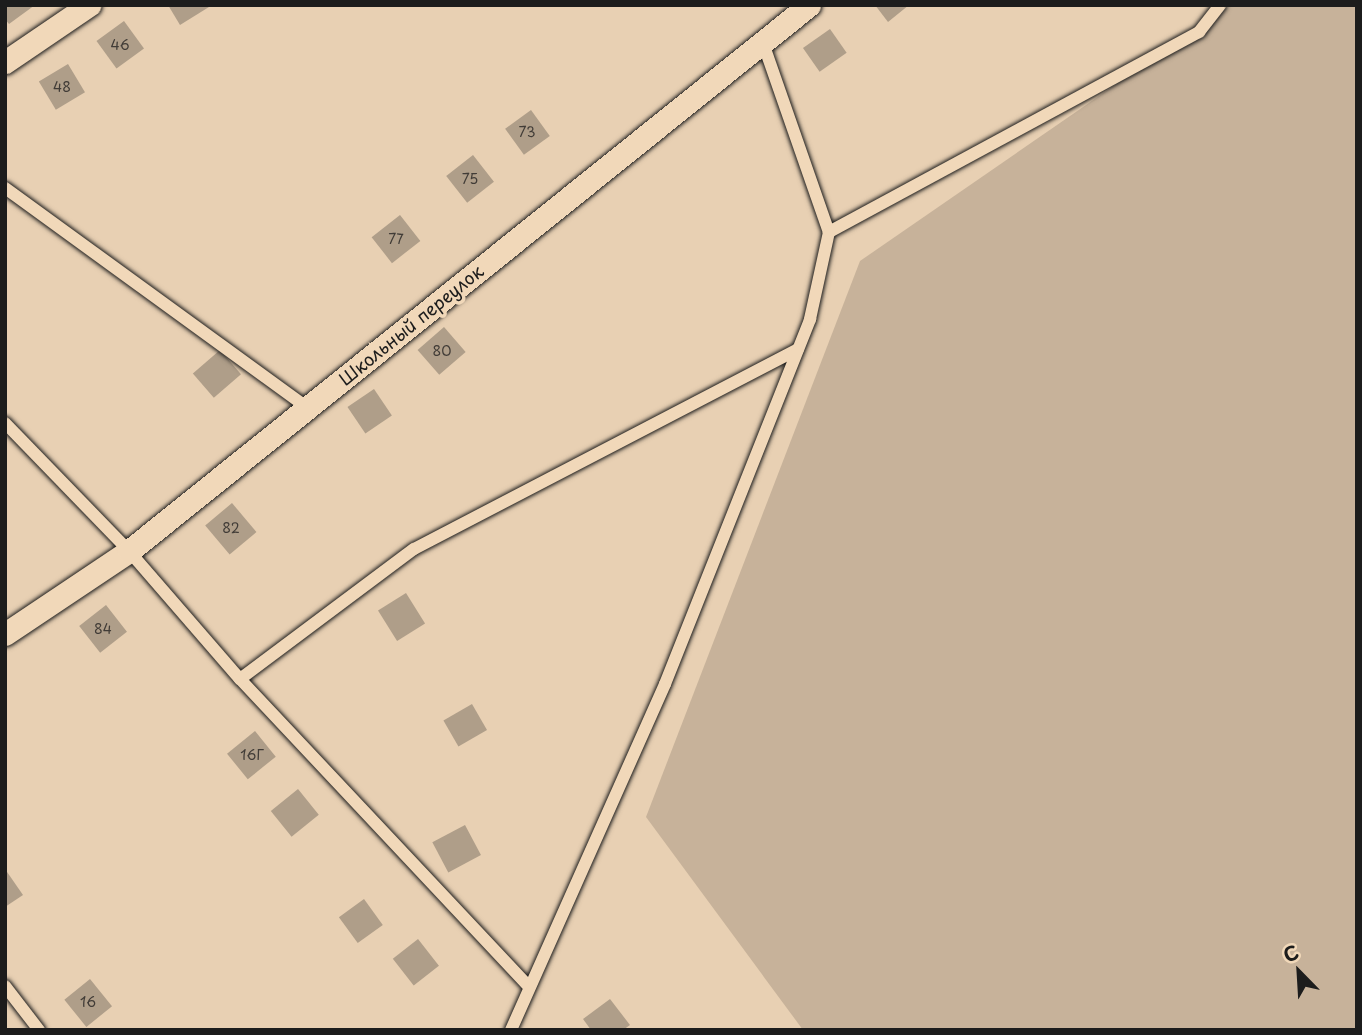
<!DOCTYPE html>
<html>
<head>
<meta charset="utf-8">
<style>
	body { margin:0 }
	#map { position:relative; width:1362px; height:1035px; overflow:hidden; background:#e8d0b3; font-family:"Playpen Sans",sans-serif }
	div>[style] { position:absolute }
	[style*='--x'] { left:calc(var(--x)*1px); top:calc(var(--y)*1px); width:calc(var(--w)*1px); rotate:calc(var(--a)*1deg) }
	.green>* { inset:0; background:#c7b29a }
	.building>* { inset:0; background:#af9e89; transform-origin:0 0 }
	.roads { filter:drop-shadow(0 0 2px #1c1c1c) drop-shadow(0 0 2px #1c1c1c) }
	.lane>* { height:12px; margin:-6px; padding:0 6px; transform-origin:6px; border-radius:6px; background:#f1d8b9 }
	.street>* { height:23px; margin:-11.5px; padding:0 11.5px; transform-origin:11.5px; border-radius:11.5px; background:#f1d8b9 }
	span { translate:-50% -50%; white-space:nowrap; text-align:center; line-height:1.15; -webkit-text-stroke:7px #f1d8b9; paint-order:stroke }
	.number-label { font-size:14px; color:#413c37 }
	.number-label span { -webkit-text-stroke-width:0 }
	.street-label { font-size:18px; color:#1c1c1c }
	.frame { position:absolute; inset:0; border:7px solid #1c1c1c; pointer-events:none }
	.north { position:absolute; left:1264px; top:937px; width:70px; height:70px; -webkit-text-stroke:5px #f1d8b9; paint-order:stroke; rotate:336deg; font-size:19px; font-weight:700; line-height:28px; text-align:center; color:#1c1c1c }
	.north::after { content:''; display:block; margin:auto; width:24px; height:32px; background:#1c1c1c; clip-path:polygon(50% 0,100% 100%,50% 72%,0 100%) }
</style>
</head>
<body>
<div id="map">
	<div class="green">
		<div style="clip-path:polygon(1231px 5px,1357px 5px,1357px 1030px,803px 1030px,646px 817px,860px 261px)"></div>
	</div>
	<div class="building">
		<div style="clip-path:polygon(5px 5px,35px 5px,9px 24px,5px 19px)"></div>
		<div style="clip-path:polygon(168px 5px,208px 5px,209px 7px,180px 25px)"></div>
		<div style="clip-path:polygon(875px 5px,909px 5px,888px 22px)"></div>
		<div style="left:124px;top:21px;width:34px;height:34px;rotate:54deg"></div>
		<div style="left:830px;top:29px;width:29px;height:33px;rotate:55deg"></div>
		<div style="left:68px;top:64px;width:33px;height:34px;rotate:59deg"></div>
		<div style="left:531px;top:110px;width:32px;height:32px;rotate:54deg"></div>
		<div style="left:473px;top:155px;width:34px;height:34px;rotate:52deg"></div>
		<div style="left:400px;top:215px;width:33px;height:36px;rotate:52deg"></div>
		<div style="left:444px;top:327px;width:33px;height:35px;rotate:49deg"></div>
		<div style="left:220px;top:350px;width:32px;height:36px;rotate:49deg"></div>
		<div style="left:374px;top:389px;width:32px;height:32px;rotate:56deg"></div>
		<div style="left:232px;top:503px;width:38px;height:35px;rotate:50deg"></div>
		<div style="left:406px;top:593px;width:36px;height:33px;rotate:58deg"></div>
		<div style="left:106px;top:605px;width:34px;height:34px;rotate:52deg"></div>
		<div style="left:472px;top:704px;width:30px;height:33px;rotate:60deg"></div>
		<div style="left:255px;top:731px;width:33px;height:36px;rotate:51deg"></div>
		<div style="left:298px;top:789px;width:33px;height:35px;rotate:51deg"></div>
		<div style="left:465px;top:825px;width:34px;height:37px;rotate:62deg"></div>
		<div style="clip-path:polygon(5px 869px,23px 895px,5px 907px)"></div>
		<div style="left:364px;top:899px;width:32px;height:31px;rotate:54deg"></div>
		<div style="left:418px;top:939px;width:34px;height:32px;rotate:52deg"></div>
		<div style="left:90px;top:979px;width:35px;height:33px;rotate:51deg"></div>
		<div style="clip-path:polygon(610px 999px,630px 1025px,623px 1030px,591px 1030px,583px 1019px)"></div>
	</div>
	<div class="roads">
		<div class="lane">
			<div style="--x:763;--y:43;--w:200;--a:70.8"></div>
			<div style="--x:5;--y:188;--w:374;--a:36"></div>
			<div style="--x:5;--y:423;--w:178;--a:45.9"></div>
			<div style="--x:129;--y:551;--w:169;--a:49.1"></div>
			<div style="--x:240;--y:679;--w:421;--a:46.8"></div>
			<div style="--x:240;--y:679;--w:217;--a:-36.8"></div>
			<div style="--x:414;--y:549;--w:433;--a:-27.5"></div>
			<div style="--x:5;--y:986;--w:56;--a:52.3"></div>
			<div style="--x:511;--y:1030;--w:379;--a:-66"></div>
			<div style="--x:665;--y:684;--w:393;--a:-68.3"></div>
			<div style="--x:810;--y:319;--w:89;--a:-77.7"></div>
			<div style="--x:829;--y:232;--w:421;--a:-28.4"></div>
			<div style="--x:1199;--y:32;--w:34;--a:-52"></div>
		</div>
		<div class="street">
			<div style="--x:5;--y:62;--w:102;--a:-34.2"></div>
			<div style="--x:5;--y:634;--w:149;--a:-33.8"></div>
			<div style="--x:129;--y:551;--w:872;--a:-38.76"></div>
		</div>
	</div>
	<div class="number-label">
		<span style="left:120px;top:45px">46</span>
		<span style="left:62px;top:87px">48</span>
		<span style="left:527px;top:132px">73</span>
		<span style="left:470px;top:179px">75</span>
		<span style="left:396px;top:239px">77</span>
		<span style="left:442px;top:351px">80</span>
		<span style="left:231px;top:528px">82</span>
		<span style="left:103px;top:629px">84</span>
		<span style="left:252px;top:755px">16Г</span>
		<span style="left:88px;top:1002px">16</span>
	</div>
	<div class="street-label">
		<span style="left:411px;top:325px;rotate:-39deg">Школьный переулок</span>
	</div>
	<div class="frame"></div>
	<div class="north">С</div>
</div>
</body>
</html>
